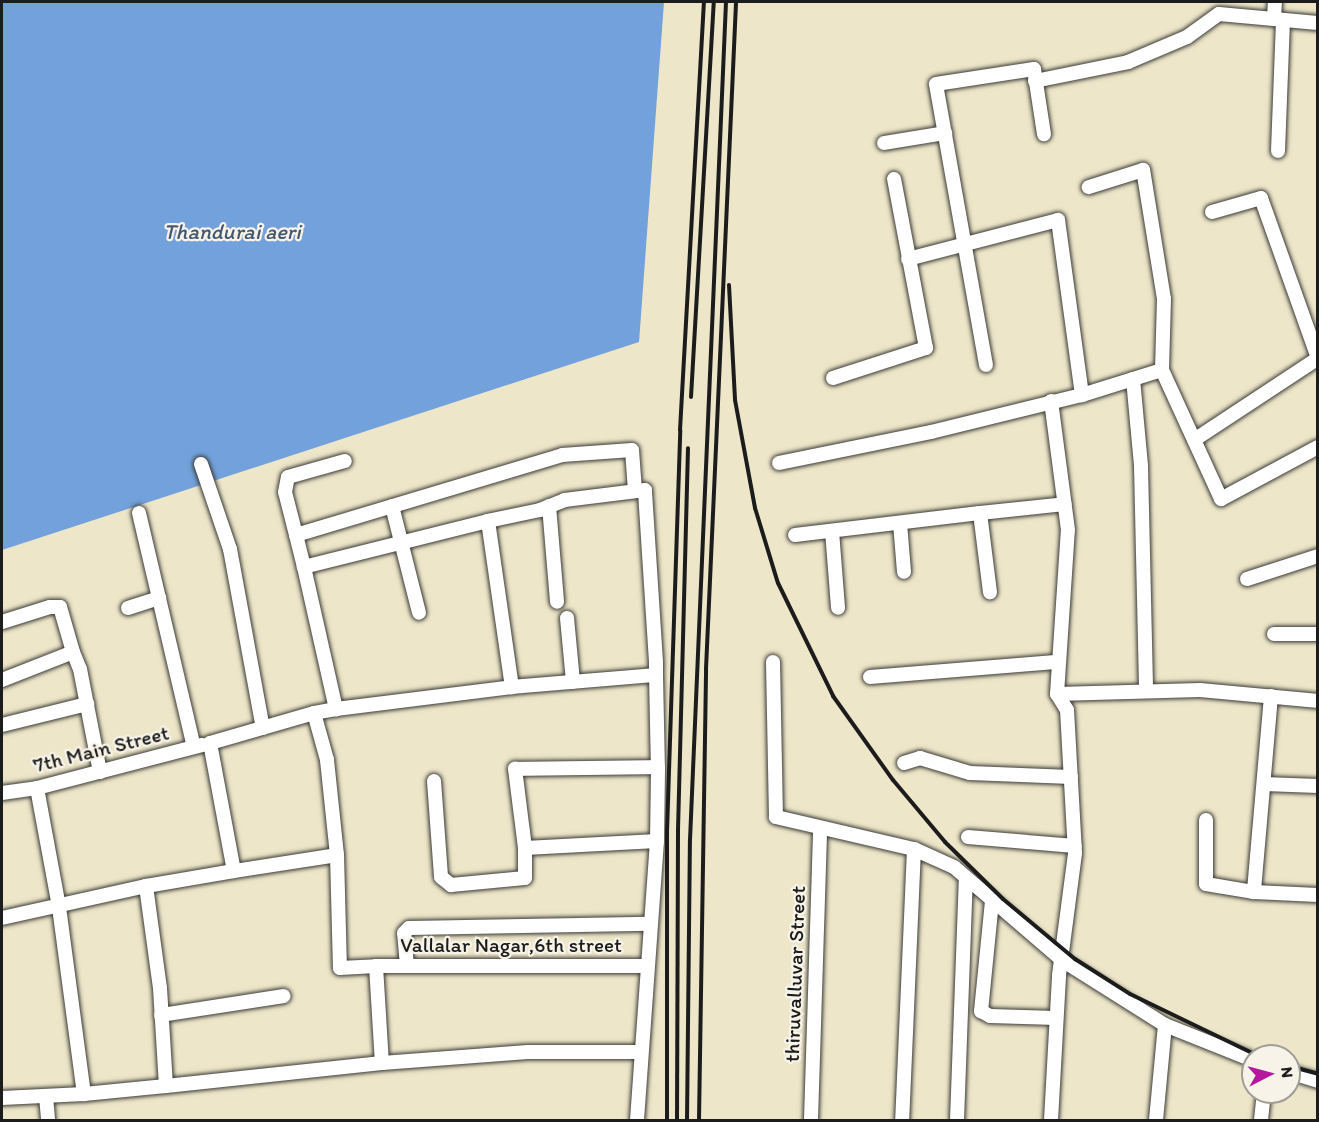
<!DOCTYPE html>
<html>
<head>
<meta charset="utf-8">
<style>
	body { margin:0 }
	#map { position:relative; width:1319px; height:1122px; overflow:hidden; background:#ede6c9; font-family:Itim,sans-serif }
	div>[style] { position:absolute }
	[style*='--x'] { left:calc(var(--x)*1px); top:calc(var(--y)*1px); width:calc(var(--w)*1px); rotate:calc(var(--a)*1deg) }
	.water>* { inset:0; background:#72a1db }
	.roads { filter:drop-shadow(0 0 2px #3b3a36) drop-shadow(0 0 2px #3b3a36) }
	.minor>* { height:14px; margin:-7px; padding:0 7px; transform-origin:7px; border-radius:7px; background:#fff }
	.rail>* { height:4px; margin:-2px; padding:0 2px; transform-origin:2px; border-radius:2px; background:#1c1c1c }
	span { translate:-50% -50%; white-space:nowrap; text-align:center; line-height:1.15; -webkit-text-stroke:4.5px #f7f3e8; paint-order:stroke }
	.street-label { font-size:21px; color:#1c1c1c }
	.water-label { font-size:22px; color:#435872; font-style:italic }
	.frame { position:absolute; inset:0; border:3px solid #1c1c1c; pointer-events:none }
	.north { position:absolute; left:1241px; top:1044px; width:60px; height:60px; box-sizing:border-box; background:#f7f3e8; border:2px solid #9f9d96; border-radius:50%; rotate:84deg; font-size:16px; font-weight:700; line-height:24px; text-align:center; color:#1c1c1c }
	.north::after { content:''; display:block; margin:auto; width:21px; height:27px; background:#b5179e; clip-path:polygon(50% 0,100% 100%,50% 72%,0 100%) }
</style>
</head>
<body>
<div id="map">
	<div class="water">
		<div style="clip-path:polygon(2px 2px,664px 2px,639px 342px,2px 550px)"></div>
	</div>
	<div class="roads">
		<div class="minor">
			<div style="--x:1274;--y:19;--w:17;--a:-87"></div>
			<div style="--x:1035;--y:81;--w:95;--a:-11.5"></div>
			<div style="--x:1128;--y:62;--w:64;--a:-23"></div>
			<div style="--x:1187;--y:37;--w:39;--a:-36"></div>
			<div style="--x:1219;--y:14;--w:99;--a:5.2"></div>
			<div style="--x:884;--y:143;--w:62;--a:-9.3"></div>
			<div style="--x:1278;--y:151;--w:131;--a:-87.8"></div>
			<div style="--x:1212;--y:212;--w:51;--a:-15.9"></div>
			<div style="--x:1261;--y:198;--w:170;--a:70.4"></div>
			<div style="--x:908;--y:259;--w:155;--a:-14.6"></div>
			<div style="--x:1058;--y:220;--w:177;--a:82.2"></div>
			<div style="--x:986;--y:365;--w:285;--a:-100.1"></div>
			<div style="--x:936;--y:84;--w:99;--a:-8.7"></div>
			<div style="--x:1034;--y:69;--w:66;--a:81.3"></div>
			<div style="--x:1162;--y:370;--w:142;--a:65.4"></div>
			<div style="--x:1221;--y:499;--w:110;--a:-28.2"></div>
			<div style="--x:833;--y:378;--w:98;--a:-17.9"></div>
			<div style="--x:926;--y:348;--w:172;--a:-100.7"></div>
			<div style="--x:1133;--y:379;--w:87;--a:84.7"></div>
			<div style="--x:1141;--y:466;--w:225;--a:88.7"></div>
			<div style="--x:1194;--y:440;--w:147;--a:-33.4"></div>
			<div style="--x:779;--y:463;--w:155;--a:-11.5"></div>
			<div style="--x:931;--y:432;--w:155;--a:-13.8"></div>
			<div style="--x:1082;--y:395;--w:84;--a:-17.4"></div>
			<div style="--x:1162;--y:370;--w:71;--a:-88.4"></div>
			<div style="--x:1164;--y:299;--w:131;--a:-99.2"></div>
			<div style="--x:1143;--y:170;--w:57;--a:162.5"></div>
			<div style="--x:201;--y:464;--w:90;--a:71.2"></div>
			<div style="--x:230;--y:549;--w:182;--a:79.6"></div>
			<div style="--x:392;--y:506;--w:110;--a:75.8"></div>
			<div style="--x:549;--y:506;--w:96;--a:85.2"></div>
			<div style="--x:139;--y:513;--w:240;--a:76.8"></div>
			<div style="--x:980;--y:513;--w:85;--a:-6"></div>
			<div style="--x:488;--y:521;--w:190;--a:166"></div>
			<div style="--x:304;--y:567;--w:146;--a:77.3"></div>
			<div style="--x:336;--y:709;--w:177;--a:-7.1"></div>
			<div style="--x:900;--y:523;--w:49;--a:85.3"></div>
			<div style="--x:832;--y:531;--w:77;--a:85.5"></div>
			<div style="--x:296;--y:535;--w:44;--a:-104.3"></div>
			<div style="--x:285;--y:492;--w:15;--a:-79"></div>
			<div style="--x:288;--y:477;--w:59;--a:-15.7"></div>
			<div style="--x:795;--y:535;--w:186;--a:-6.8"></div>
			<div style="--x:980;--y:513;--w:80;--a:82.8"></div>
			<div style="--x:304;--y:567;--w:33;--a:-104"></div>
			<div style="--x:296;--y:535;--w:278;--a:-16.7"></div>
			<div style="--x:562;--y:455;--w:70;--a:-4.1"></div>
			<div style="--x:632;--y:450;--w:41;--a:85.8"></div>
			<div style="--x:1247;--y:579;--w:75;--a:-17.9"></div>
			<div style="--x:128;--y:608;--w:33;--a:-18"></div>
			<div style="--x:567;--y:618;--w:64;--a:84.6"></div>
			<div style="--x:2;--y:622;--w:50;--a:-17.4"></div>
			<div style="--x:50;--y:607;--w:10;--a:0"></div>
			<div style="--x:60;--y:607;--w:47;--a:73.9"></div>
			<div style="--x:1274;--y:634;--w:44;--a:0"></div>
			<div style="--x:773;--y:662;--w:155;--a:88.9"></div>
			<div style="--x:776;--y:817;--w:142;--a:13.1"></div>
			<div style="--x:914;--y:849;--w:271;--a:92.5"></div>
			<div style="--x:870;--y:677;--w:189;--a:-4.6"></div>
			<div style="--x:2;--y:680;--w:76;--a:-21.5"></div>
			<div style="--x:73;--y:652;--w:18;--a:68"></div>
			<div style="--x:80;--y:669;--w:105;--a:79"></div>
			<div style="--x:1057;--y:694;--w:143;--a:-1.6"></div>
			<div style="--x:1200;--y:690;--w:119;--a:5.3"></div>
			<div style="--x:1271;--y:696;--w:197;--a:95"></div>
			<div style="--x:1254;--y:892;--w:64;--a:2.7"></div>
			<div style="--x:336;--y:709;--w:22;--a:170"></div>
			<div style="--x:314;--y:713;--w:49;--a:74.5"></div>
			<div style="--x:327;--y:760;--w:96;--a:84"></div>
			<div style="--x:337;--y:855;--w:113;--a:88.5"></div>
			<div style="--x:340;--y:968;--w:36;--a:-3"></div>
			<div style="--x:376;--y:966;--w:97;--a:86.5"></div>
			<div style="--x:382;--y:1063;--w:146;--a:-4.3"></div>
			<div style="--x:528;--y:1052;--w:113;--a:0"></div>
			<div style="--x:314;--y:713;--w:108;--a:163.9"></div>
			<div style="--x:210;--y:743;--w:130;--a:79.4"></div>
			<div style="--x:234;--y:871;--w:89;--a:170.3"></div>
			<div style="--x:146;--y:886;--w:103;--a:82.2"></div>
			<div style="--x:160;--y:988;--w:98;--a:86.5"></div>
			<div style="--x:166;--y:1086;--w:217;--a:-6.1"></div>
			<div style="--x:2;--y:725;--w:88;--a:-13.9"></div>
			<div style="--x:904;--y:763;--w:17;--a:-17"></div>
			<div style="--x:920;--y:758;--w:52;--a:16.7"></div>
			<div style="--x:970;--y:773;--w:101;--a:2.3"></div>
			<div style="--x:434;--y:781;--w:96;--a:85.8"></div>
			<div style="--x:441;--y:877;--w:13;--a:39"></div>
			<div style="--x:451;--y:885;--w:74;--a:-5.4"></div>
			<div style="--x:525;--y:878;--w:30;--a:-90"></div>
			<div style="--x:525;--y:848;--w:132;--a:-3"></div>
			<div style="--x:1264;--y:784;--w:54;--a:2.1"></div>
			<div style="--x:37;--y:788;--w:121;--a:79.5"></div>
			<div style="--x:59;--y:907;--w:189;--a:82.4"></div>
			<div style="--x:84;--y:1094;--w:82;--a:-5.6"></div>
			<div style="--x:2;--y:793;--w:35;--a:-8"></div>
			<div style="--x:37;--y:788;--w:171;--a:-14.6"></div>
			<div style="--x:1206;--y:820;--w:64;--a:90"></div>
			<div style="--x:1206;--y:884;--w:49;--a:9.5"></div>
			<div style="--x:968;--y:837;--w:107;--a:4.8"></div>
			<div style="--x:525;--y:848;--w:80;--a:-97.2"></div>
			<div style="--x:515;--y:769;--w:143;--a:-0.8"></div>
			<div style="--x:914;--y:849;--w:44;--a:24.2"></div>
			<div style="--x:954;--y:867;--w:143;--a:40.7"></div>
			<div style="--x:1062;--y:960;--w:122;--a:32.3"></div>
			<div style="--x:1165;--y:1025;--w:95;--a:21.7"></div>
			<div style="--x:234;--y:871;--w:104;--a:-8.8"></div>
			<div style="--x:992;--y:901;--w:111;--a:95.7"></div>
			<div style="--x:981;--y:1011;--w:10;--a:29"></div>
			<div style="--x:990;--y:1016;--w:66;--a:1.7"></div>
			<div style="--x:2;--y:918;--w:148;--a:-12.5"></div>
			<div style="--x:376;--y:966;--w:271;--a:0"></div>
			<div style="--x:407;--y:966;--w:33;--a:-95"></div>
			<div style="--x:404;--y:933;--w:7;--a:-45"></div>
			<div style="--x:409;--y:928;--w:241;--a:-1"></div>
			<div style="--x:161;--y:1015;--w:124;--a:-8.8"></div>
			<div style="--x:1289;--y:1072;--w:30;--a:17"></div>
			<div style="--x:46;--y:1096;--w:24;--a:85"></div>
			<div style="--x:2;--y:1098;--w:82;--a:-2.8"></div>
			<div style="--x:637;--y:1120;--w:280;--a:-85.9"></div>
			<div style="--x:657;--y:841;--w:70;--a:-89.2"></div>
			<div style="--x:658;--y:771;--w:96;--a:-91.2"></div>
			<div style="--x:656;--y:675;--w:13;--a:-90"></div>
			<div style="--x:656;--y:662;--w:172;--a:-93.7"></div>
			<div style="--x:645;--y:490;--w:81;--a:172.9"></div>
			<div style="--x:565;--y:500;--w:27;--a:158"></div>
			<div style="--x:540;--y:510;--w:53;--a:168.1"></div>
			<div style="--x:488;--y:521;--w:168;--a:81.8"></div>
			<div style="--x:512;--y:687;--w:144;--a:-4.8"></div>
			<div style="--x:811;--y:1120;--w:291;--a:-88.2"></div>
			<div style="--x:957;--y:1120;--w:241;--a:-87.9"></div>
			<div style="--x:1051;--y:1120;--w:145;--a:-86.8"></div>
			<div style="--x:1059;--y:975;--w:123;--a:-82.5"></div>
			<div style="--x:1075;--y:853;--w:143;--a:-93.2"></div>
			<div style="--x:1067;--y:710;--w:19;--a:-122"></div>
			<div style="--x:1057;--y:694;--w:164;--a:-86.2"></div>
			<div style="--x:1068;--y:530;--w:130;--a:-97.5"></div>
			<div style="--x:1156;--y:1120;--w:95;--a:-84.6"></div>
			<div style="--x:1261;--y:1120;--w:28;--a:-84"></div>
		</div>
	</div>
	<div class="rail">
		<div style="--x:729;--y:285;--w:115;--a:87"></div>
		<div style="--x:735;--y:400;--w:110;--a:79.5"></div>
		<div style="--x:755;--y:508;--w:78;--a:73"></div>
		<div style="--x:778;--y:583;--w:126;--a:64"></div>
		<div style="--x:833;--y:696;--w:103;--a:54.5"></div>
		<div style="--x:893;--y:780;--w:81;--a:50"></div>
		<div style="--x:945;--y:842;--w:81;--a:44.5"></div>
		<div style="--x:1003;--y:899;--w:94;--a:39.8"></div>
		<div style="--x:1075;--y:959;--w:65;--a:32.5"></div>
		<div style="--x:1130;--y:994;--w:142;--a:25.8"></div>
		<div style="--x:691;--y:397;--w:396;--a:-86.7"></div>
		<div style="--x:1289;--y:1066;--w:30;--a:15"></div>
		<div style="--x:667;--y:1120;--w:289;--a:-90"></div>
		<div style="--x:667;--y:831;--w:401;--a:-88.1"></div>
		<div style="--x:680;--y:430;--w:429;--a:-86.8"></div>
		<div style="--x:677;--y:1120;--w:290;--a:-89.8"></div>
		<div style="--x:678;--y:830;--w:382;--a:-88.5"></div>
		<div style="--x:687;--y:1120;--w:280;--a:-89.4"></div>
		<div style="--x:690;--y:840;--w:839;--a:-87.54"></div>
		<div style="--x:699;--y:1120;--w:451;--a:-89.1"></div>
		<div style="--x:706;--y:669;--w:668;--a:-87.42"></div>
	</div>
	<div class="street-label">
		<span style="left:101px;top:749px;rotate:-14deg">7th Main Street</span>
		<span style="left:511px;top:945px">Vallalar Nagar,6th street</span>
		<span style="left:795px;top:974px;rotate:-88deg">thiruvalluvar Street</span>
	</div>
	<div class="water-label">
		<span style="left:232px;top:232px">Thandurai aeri</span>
	</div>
	<div class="frame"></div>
	<div class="north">N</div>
</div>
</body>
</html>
